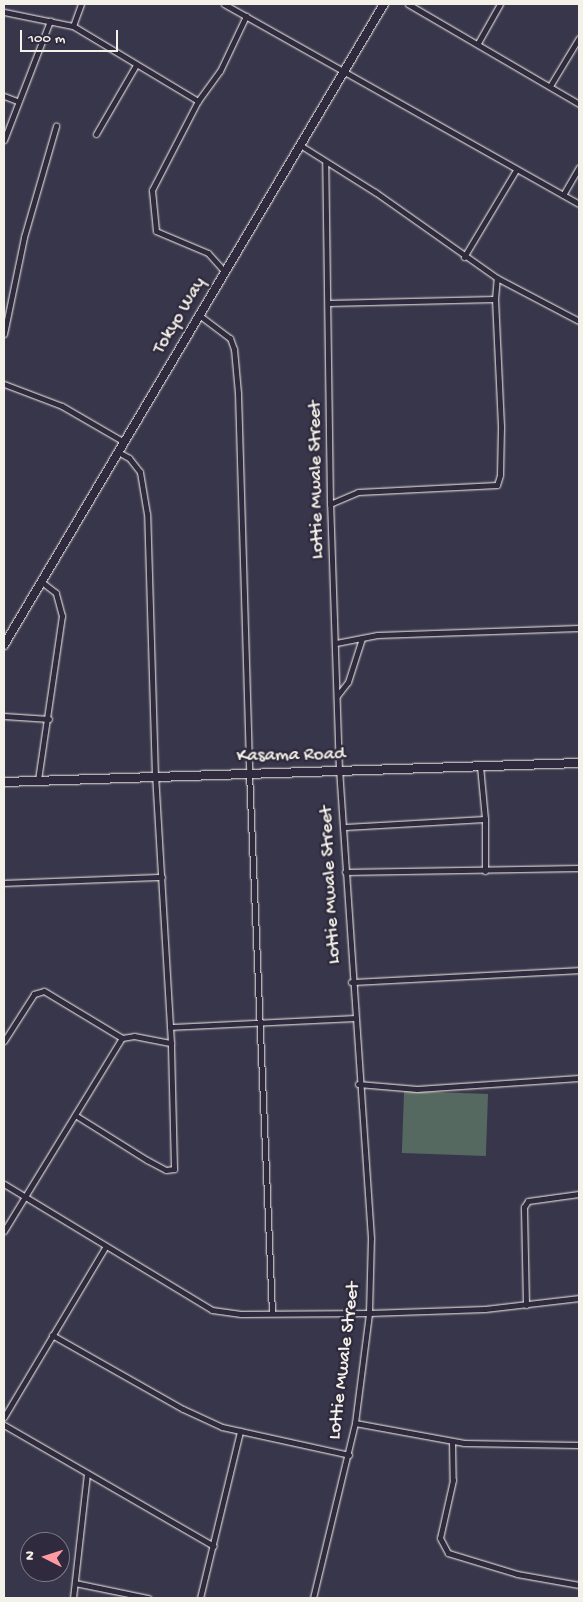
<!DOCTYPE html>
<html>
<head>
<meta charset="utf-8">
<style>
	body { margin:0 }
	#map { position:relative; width:583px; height:1602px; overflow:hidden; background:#38364b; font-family:"Gochi Hand",sans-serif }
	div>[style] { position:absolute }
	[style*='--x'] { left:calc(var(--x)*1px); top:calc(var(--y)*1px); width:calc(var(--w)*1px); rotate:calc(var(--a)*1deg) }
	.green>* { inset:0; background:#566961; transform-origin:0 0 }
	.roads { filter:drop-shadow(0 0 1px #f4f1e8) drop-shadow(0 0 1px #f4f1e8) }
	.street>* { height:5px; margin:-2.5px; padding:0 2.5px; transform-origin:2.5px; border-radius:2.5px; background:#2f2a3d }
	.secondary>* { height:8px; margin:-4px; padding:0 4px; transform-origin:4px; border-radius:4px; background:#2f2a3d }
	span { translate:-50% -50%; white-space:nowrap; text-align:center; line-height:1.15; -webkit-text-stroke:5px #2f2a3d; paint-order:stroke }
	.street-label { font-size:19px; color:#f4f1e8 }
	.frame { position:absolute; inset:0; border:5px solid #f4f1e8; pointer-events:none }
	.north { position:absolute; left:20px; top:1532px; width:50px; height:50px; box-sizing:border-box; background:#2f2a3d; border:1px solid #7e7a81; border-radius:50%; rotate:275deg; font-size:14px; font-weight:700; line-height:20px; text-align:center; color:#f4f1e8 }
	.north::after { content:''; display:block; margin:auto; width:18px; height:22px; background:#ff9aa2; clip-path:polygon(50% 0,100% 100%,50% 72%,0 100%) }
	.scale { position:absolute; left:20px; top:30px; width:98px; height:22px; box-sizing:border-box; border:2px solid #f4f1e8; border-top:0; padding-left:6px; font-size:15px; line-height:18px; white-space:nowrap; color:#f4f1e8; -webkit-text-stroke:4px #2f2a3d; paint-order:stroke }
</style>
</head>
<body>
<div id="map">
	<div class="green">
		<div style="left:488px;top:1094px;width:62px;height:84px;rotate:92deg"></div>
	</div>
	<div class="roads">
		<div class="street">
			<div style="--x:224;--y:4;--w:407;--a:29.4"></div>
			<div style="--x:408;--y:4;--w:198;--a:30.3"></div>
			<div style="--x:4;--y:12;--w:70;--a:11.5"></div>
			<div style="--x:73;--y:26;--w:146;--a:31"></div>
			<div style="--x:73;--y:26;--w:23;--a:-70"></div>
			<div style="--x:478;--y:43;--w:45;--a:-60.6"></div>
			<div style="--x:550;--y:86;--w:56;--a:-58.9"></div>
			<div style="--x:4;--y:96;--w:14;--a:21"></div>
			<div style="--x:96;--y:134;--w:80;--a:-59.9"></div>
			<div style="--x:4;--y:140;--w:128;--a:-68.9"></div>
			<div style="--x:300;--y:145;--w:89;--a:32.1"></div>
			<div style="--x:375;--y:192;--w:149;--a:35.2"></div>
			<div style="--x:497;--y:278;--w:93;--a:27.7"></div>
			<div style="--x:563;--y:195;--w:32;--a:-60"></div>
			<div style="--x:464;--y:257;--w:101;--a:-59.1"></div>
			<div style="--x:225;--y:272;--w:25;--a:-132"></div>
			<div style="--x:208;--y:253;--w:56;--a:-157.1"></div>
			<div style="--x:156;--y:231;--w:41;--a:-95.6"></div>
			<div style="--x:152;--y:190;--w:100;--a:-62.7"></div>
			<div style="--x:198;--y:101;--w:37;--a:-54"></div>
			<div style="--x:220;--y:71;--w:61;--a:-64.7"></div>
			<div style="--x:328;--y:303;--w:167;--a:-1.4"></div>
			<div style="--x:495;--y:299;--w:21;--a:-85"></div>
			<div style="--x:199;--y:315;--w:39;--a:37"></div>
			<div style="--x:230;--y:338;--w:12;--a:70"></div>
			<div style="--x:234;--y:349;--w:44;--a:84.8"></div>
			<div style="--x:238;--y:393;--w:380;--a:88.3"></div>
			<div style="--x:249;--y:773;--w:539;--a:87.56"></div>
			<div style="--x:4;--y:334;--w:99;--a:-78.3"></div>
			<div style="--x:24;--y:237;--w:116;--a:-73.9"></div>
			<div style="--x:4;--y:384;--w:62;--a:20.8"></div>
			<div style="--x:62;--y:406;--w:72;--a:30.1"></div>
			<div style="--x:330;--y:504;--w:30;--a:-23"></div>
			<div style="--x:358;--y:492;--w:139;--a:-2.9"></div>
			<div style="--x:497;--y:485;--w:10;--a:-73"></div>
			<div style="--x:500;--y:475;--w:49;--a:-88.8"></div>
			<div style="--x:501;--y:426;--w:127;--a:-92.7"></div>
			<div style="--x:336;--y:643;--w:42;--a:-11"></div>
			<div style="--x:377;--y:635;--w:202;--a:-2"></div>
			<div style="--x:337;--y:696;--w:18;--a:-52"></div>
			<div style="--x:348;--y:682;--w:46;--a:-72.3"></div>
			<div style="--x:4;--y:716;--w:45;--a:3.8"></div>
			<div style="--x:480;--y:766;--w:53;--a:84.6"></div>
			<div style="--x:485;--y:819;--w:52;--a:90"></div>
			<div style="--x:38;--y:780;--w:166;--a:-81.7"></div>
			<div style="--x:62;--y:616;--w:24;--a:-105"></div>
			<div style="--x:56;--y:593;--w:18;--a:-142"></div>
			<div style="--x:345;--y:827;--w:140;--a:-3.3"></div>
			<div style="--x:345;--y:872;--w:234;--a:-1"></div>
			<div style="--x:4;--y:883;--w:158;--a:-2.2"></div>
			<div style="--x:351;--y:982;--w:228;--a:-3"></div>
			<div style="--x:170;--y:1027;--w:183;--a:-2.8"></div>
			<div style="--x:4;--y:1041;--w:56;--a:-57.4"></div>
			<div style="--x:34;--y:994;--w:10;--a:-17"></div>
			<div style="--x:44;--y:991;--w:91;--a:31.1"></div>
			<div style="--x:122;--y:1038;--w:12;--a:-9"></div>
			<div style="--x:134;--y:1036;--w:38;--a:11"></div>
			<div style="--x:358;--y:1084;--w:59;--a:4.8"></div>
			<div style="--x:417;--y:1089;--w:162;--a:-3.9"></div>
			<div style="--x:75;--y:1115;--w:85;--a:32"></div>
			<div style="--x:147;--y:1160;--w:21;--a:28"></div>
			<div style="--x:166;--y:1170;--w:8;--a:-7"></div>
			<div style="--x:174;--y:1169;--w:126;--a:-91.4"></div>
			<div style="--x:171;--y:1043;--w:266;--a:-93.4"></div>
			<div style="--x:155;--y:777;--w:263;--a:-91.7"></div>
			<div style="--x:147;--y:514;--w:43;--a:-99.5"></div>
			<div style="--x:140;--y:472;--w:18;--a:-128"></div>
			<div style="--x:129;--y:458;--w:13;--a:-151"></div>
			<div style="--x:4;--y:1184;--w:243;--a:31.2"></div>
			<div style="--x:212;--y:1310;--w:29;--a:8"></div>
			<div style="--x:241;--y:1314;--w:128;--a:-0.4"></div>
			<div style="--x:369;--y:1313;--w:116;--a:-2"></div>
			<div style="--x:485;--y:1309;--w:95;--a:-6.7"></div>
			<div style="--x:4;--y:1231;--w:226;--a:-58.6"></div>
			<div style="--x:526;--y:1305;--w:98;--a:-91.2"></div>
			<div style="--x:524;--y:1207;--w:7;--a:-56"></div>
			<div style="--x:528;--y:1201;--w:51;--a:-7.8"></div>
			<div style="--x:52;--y:1335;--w:150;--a:29.5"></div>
			<div style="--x:183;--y:1409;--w:43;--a:24.8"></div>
			<div style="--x:222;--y:1427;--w:130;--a:12.4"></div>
			<div style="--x:4;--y:1417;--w:199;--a:-59.2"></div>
			<div style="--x:355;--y:1423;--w:111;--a:10.4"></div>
			<div style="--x:464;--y:1443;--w:115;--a:1"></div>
			<div style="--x:4;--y:1425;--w:242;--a:30"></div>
			<div style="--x:452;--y:1441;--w:39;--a:89"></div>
			<div style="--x:453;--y:1480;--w:59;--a:102.6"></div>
			<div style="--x:440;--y:1538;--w:17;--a:62"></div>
			<div style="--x:448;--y:1553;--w:72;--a:16.9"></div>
			<div style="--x:517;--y:1574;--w:63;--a:10.1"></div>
			<div style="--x:75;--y:1583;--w:75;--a:11.6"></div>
			<div style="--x:73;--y:1598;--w:125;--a:-83.6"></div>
			<div style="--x:200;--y:1598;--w:172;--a:-76.5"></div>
			<div style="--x:313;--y:1598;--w:180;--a:-76.5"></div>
			<div style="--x:355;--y:1423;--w:111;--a:-82.7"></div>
			<div style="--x:369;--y:1313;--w:75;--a:-88.5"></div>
			<div style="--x:371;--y:1238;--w:468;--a:-93.9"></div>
			<div style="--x:339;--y:771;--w:267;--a:-91.9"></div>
			<div style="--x:330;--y:504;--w:341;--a:-90.8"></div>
		</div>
		<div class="secondary">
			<div style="--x:4;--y:645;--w:745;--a:-59.34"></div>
			<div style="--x:4;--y:782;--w:575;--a:-1.89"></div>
		</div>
	</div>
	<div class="street-label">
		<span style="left:180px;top:316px;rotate:-59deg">Tokyo Way</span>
		<span style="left:317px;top:480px;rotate:-91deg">Lottie Mwale Street</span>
		<span style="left:291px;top:756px;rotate:-1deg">Kasama Road</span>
		<span style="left:331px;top:885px;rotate:-93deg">Lottie Mwale Street</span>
		<span style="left:345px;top:1361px;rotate:-83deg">Lottie Mwale Street</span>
	</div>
	<div class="frame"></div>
	<div class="north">N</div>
	<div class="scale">100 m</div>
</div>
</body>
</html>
